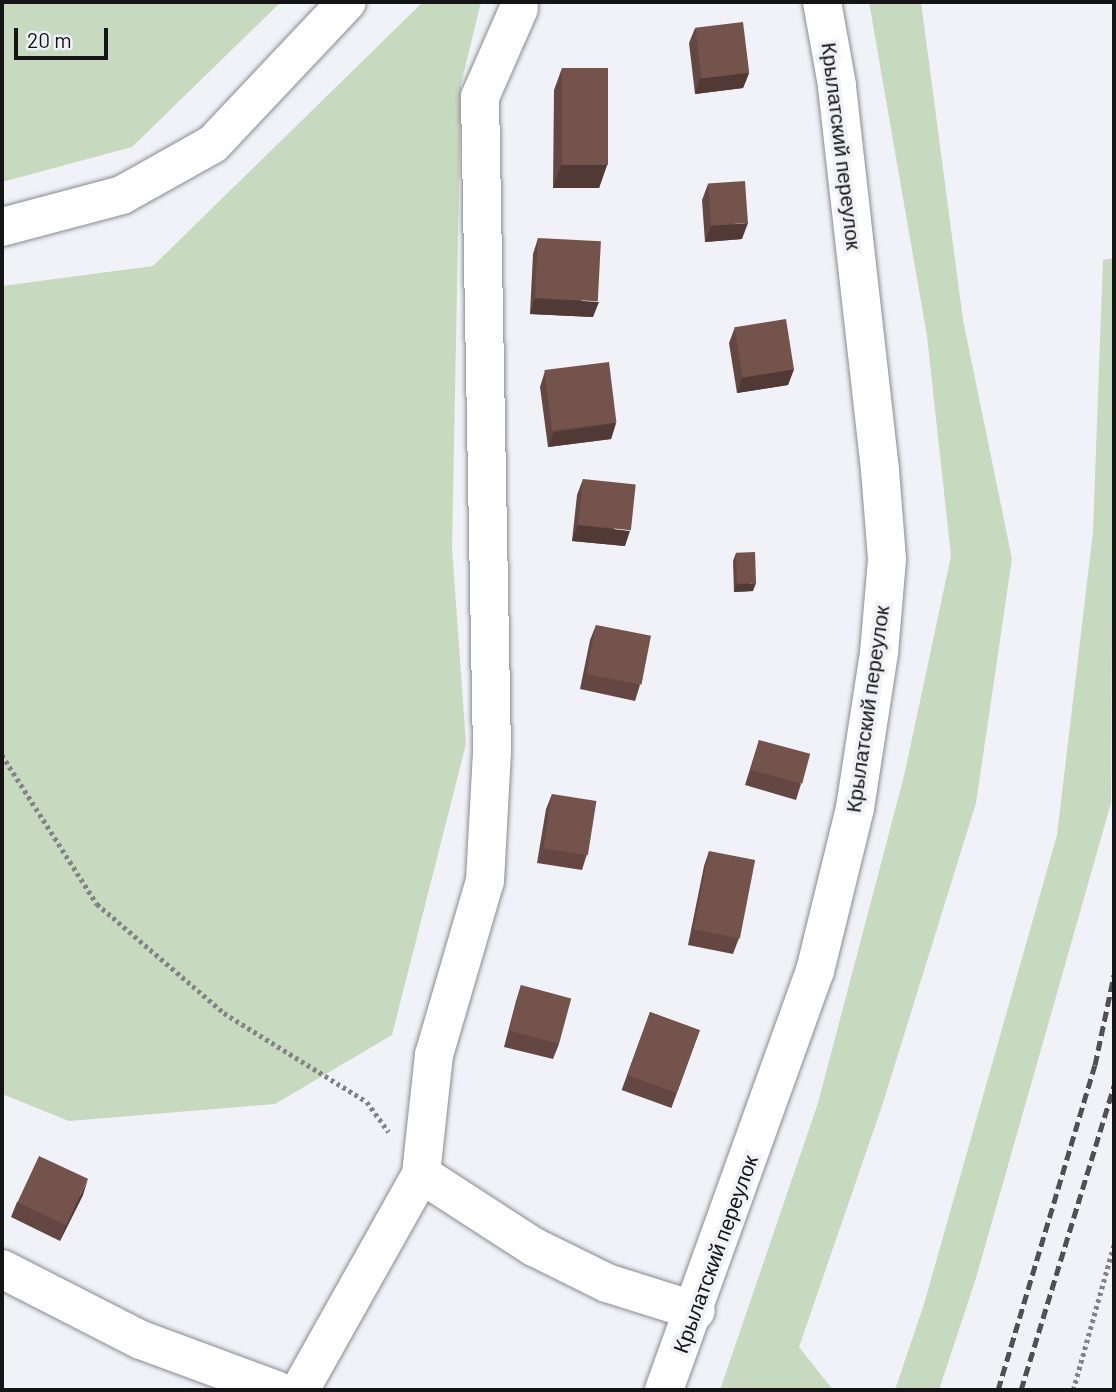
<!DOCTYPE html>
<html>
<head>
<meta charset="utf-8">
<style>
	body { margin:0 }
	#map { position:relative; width:1116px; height:1392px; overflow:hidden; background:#f1f1f8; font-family:Barlow,sans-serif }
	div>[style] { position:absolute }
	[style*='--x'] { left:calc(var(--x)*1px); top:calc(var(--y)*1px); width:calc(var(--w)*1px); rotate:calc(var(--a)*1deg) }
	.green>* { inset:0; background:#c7d9bf }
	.path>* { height:4.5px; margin-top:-2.25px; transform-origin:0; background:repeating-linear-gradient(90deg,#838387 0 3.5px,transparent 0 7px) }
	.roads { filter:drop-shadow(0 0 2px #8a8a91) drop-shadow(0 0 2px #8a8a91) }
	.minor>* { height:38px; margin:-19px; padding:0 19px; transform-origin:19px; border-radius:19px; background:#fff }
	.rail>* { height:5px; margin-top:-2.5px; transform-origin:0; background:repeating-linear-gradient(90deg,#505053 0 10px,transparent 0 15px) }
	.wall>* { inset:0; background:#644742; transform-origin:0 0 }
	.shaded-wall>* { inset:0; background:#513a36 }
	.building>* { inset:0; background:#74534d; transform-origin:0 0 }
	span { translate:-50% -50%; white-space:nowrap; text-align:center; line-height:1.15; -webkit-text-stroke:7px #f1f1f8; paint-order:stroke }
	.street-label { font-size:21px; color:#141416 }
	.frame { position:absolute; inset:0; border:4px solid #141416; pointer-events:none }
	.scale { position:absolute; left:14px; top:28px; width:94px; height:32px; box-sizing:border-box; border:4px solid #141416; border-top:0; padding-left:9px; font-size:21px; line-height:24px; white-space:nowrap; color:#141416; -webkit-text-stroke:5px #f1f1f8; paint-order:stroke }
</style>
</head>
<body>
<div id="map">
	<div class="green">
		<div style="clip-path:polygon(2px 2px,281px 2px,132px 147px,2px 182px)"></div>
		<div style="clip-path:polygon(423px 2px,481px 2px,461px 84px,452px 548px,466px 744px,392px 1035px,275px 1104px,69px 1121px,2px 1094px,2px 286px,153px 266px)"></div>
		<div style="clip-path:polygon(869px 2px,921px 2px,963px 320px,1012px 559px,976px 803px,882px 1106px,799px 1347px,833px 1390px,720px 1390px,818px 1103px,904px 776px,951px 556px,927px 336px)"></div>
		<div style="clip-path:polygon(1114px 258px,1111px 803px,976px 1278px,939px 1390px,895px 1390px,924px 1304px,1057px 835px,1093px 532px,1103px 260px)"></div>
	</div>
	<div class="path">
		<div style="--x:2;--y:755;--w:177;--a:57.5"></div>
		<div style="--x:97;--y:904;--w:167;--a:40.6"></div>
		<div style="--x:224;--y:1013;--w:168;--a:31.9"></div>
		<div style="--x:367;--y:1102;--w:37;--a:54"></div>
		<div style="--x:1073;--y:1390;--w:152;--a:-74.3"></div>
	</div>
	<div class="roads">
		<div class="minor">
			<div style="--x:2;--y:227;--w:124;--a:-14.9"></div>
			<div style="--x:122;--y:195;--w:104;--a:-29.3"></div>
			<div style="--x:213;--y:144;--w:195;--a:-46.7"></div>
			<div style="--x:421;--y:1174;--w:120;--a:-83.8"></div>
			<div style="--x:434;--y:1055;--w:181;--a:-73.7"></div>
			<div style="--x:485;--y:881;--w:130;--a:-86.9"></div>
			<div style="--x:492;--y:751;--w:654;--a:-91.05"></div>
			<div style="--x:480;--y:97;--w:97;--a:-66.3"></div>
			<div style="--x:2;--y:1269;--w:156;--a:27.1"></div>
			<div style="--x:141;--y:1340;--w:144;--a:20.3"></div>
			<div style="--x:300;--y:1390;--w:248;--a:-60.7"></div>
			<div style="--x:421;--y:1174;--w:135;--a:32.9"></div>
			<div style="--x:534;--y:1247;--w:81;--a:26.3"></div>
			<div style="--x:607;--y:1283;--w:93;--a:17.5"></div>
			<div style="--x:664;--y:1390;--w:445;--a:-70.2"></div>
			<div style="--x:815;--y:971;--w:168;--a:-76.2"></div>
			<div style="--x:855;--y:808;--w:157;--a:-81.2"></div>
			<div style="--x:879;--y:653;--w:94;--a:-85.1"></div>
			<div style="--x:887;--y:559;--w:89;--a:-94.5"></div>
			<div style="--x:880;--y:470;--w:387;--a:-96.4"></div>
			<div style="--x:837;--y:85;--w:84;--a:-100.2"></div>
		</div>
	</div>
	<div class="rail">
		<div style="--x:998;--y:1390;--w:339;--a:-73.4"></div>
		<div style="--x:1095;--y:1065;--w:92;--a:-78.1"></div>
		<div style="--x:1021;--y:1390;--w:319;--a:-73"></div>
	</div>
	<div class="wall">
		<div style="clip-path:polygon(695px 28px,749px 73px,743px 88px,695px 94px,689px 43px)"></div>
		<div style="clip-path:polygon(562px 68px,607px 165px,599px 188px,553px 188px,554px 90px)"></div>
		<div style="clip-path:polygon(708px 184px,742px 239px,705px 242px,702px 200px)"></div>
		<div style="clip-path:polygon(538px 238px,593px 317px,530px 314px,533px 254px)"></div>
		<div style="clip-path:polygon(735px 327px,794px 369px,788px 385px,737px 393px,729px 343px)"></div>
		<div style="clip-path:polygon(545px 371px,616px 423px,611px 439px,548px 447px,540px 387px)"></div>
		<div style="clip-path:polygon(583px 479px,625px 546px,572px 541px,577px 495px)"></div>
		<div style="clip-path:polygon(736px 553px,753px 591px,734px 592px,733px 561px)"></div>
		<div style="clip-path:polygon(596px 625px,640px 685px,635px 701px,580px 689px,590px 640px)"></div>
		<div style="clip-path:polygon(759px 740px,801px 784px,796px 800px,745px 785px)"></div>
		<div style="clip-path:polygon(552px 794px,587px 854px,582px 870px,537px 863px,546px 809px)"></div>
		<div style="clip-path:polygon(709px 851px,739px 938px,733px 954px,688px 945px,704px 866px)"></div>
		<div style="clip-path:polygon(521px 985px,559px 1044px,553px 1059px,504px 1047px,516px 1001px)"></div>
		<div style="left:650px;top:1012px;width:53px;height:83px;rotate:20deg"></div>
		<div style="clip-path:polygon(83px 1195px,60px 1241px,11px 1217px,17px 1202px)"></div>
	</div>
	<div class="shaded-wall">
		<div style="clip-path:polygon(749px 73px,743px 88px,695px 94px,700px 78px)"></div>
		<div style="clip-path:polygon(561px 165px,607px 165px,599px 188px,553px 188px)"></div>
		<div style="clip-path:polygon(748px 223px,742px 239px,705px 242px,711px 226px)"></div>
		<div style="clip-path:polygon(535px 298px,599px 302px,593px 317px,530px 314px)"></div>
		<div style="clip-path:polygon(794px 369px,788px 385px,737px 393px,742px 378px)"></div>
		<div style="clip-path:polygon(616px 423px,611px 439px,548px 447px,554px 432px)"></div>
		<div style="clip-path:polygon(578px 525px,630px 531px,625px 546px,572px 541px)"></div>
		<div style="clip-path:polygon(756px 583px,753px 591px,734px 592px,737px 584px)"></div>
		<div style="clip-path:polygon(88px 1179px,83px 1195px,60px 1241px,66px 1225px)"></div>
	</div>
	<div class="building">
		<div style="left:743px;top:22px;width:51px;height:48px;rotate:83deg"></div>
		<div style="left:562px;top:68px;width:46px;height:97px"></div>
		<div style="left:745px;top:181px;width:42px;height:37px;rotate:86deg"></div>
		<div style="left:538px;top:238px;width:63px;height:60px;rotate:3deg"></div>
		<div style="left:786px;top:319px;width:51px;height:52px;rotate:81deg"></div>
		<div style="left:609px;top:362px;width:61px;height:65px;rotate:83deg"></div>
		<div style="left:583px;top:479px;width:53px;height:46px;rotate:6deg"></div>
		<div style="left:755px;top:552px;width:31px;height:19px;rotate:88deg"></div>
		<div style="left:596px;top:625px;width:56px;height:50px;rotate:11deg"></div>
		<div style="left:759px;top:740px;width:53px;height:31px;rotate:15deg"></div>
		<div style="left:552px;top:794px;width:45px;height:55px;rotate:9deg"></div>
		<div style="left:709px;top:851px;width:47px;height:80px;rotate:11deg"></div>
		<div style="left:521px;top:985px;width:52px;height:47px;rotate:15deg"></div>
		<div style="left:650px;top:1012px;width:53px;height:67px;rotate:20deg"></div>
		<div style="left:39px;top:1156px;width:54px;height:51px;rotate:25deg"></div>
	</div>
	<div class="street-label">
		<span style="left:842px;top:146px;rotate:83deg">Крылатский переулок</span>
		<span style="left:867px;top:709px;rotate:-82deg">Крылатский переулок</span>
		<span style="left:715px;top:1254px;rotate:-70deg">Крылатский переулок</span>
	</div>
	<div class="frame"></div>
	<div class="scale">20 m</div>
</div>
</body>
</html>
